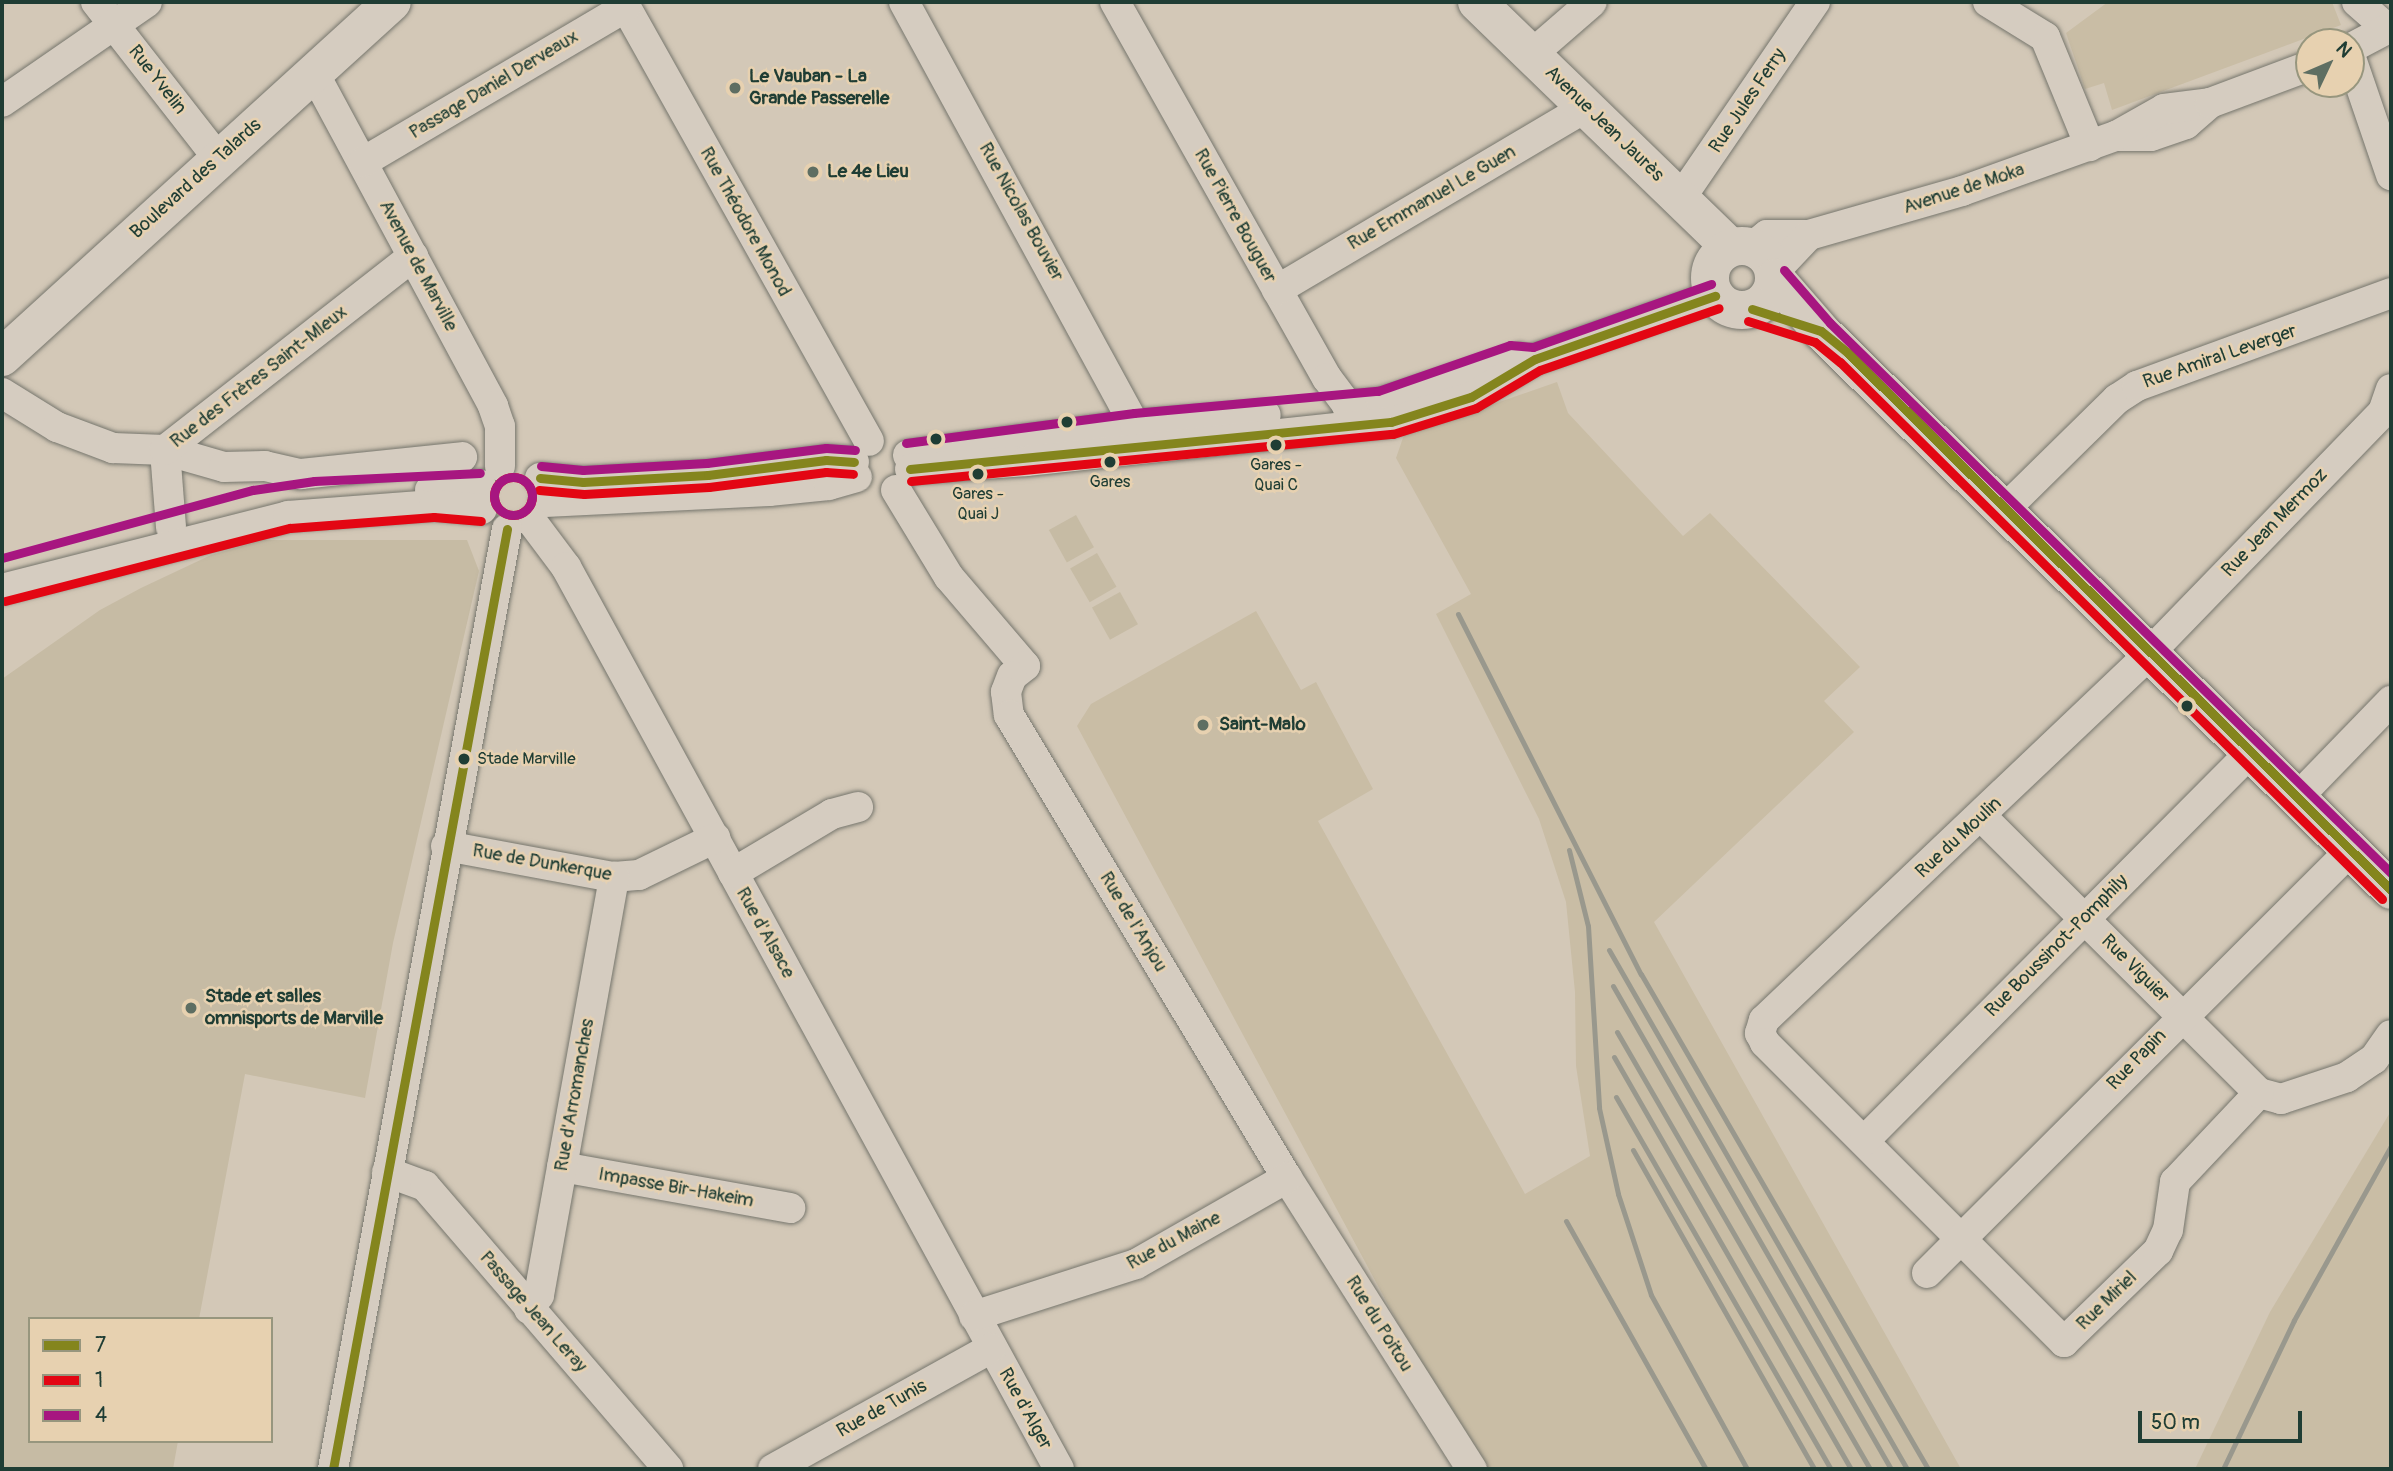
<!DOCTYPE html>
<html>
<head>
<meta charset="utf-8">
<style>
	body { margin:0 }
	#map { position:relative; width:2393px; height:1471px; overflow:hidden; background:#d3c8b7; font-family:Pangolin,sans-serif }
	div>[style] { position:absolute }
	[style*='--x'] { left:calc(var(--x)*1px); top:calc(var(--y)*1px); width:calc(var(--w)*1px); rotate:calc(var(--a)*1deg) }
	.built>* { inset:0; background:#c9bda5 }
	.green>* { inset:0; background:#c6bba4; transform-origin:0 0 }
	.roads { filter:drop-shadow(0 0 2px #76766d) drop-shadow(0 0 2px #76766d) }
	.minor>* { height:30px; margin:-15px; padding:0 15px; transform-origin:15px; border-radius:15px; background:#d5ccc0 }
	.major>* { height:38px; margin:-19px; padding:0 19px; transform-origin:19px; border-radius:19px; background:#d5ccc0 }
	.major>.ring { margin:-19px; padding:0; box-sizing:content-box; background:none; border:38px solid #d5ccc0; border-radius:50% }
	.rail>* { height:5px; margin:-2.5px; padding:0 2.5px; transform-origin:2.5px; border-radius:2.5px; background:#99988d }
	.bus-1>* { height:9px; margin:-4.5px; padding:0 4.5px; transform-origin:4.5px; border-radius:4.5px; background:#84851d }
	.bus-2>* { height:9px; margin:-4.5px; padding:0 4.5px; transform-origin:4.5px; border-radius:4.5px; background:#e30613 }
	.bus-2>.ring { margin:-4.5px; padding:0; box-sizing:content-box; background:none; border:9px solid #e30613; border-radius:50% }
	.bus-3>* { height:9px; margin:-4.5px; padding:0 4.5px; transform-origin:4.5px; border-radius:4.5px; background:#a71680 }
	.bus-3>.ring { margin:-4.5px; padding:0; box-sizing:content-box; background:none; border:9px solid #a71680; border-radius:50% }
	.dots>* { width:19px; height:19px; translate:-50% -50%; box-sizing:border-box; border:4px solid #e7d1b0; border-radius:50% }
	span { translate:-50% -50%; white-space:nowrap; text-align:center; line-height:1.15; -webkit-text-stroke:5px #e7d1b0; paint-order:stroke }
	.bus-label { font-size:17px; color:#1f3d34 }
	.left { translate:0 -50%; text-align:left }
	.poi-label { font-size:19px; color:#1f3d34; font-weight:700 }
	.street-label { font-size:19px; color:#1f3d34 }
	.frame { position:absolute; inset:0; border:4px solid #1f3d34; pointer-events:none }
	.legend { position:absolute; left:28px; top:1317px; width:245px; height:126px; box-sizing:border-box; background:#e7d1b0; border:2px solid #97967e; margin:0; padding:9px 12px; list-style:none; font-size:21px; color:#1f3d34 }
	.legend li { display:flex; align-items:center; gap:14px; height:35px }
	.legend b { width:35px; border:2px solid #97967e }
	.north { position:absolute; left:2295px; top:28px; width:70px; height:70px; box-sizing:border-box; background:#e7d1b0; border:2px solid #97967e; border-radius:50%; rotate:46deg; font-size:19px; font-weight:700; line-height:28px; text-align:center; color:#1f3d34 }
	.north::after { content:''; display:block; margin:auto; width:24px; height:32px; background:#5e6e62; clip-path:polygon(50% 0,100% 100%,50% 72%,0 100%) }
	.scale { position:absolute; left:2138px; top:1411px; width:164px; height:32px; box-sizing:border-box; border:4px solid #1f3d34; border-top:0; padding-left:9px; font-size:21px; line-height:24px; white-space:nowrap; color:#1f3d34; -webkit-text-stroke:5px #e7d1b0; paint-order:stroke }
</style>
</head>
<body>
<div id="map">
	<div class="built">
		<div style="clip-path:polygon(2108px 2px,2332px 2px,2341px 25px,2112px 110px,2104px 83px,2085px 89px,2066px 33px)"></div>
		<div style="clip-path:polygon(1557px 382px,1568px 413px,1683px 536px,1710px 513px,1860px 667px,1824px 701px,1854px 732px,1654px 922px,1961px 1469px,1483px 1469px,1435px 1392px,1077px 726px,1091px 704px,1256px 611px,1301px 690px,1316px 682px,1373px 789px,1318px 821px,1525px 1194px,1590px 1156px,1576px 1066px,1575px 992px,1566px 902px,1539px 819px,1436px 614px,1471px 594px,1396px 458px,1404px 435px)"></div>
		<div style="clip-path:polygon(2391px 1111px,2391px 1469px,2195px 1469px,2270px 1312px)"></div>
	</div>
	<div class="green">
		<div style="left:1076px;top:515px;width:37px;height:31px;rotate:61deg"></div>
		<div style="clip-path:polygon(264px 540px,467px 540px,479px 571px,393px 943px,365px 1098px,245px 1074px,199px 1319px,30px 1319px,30px 1441px,178px 1441px,173px 1469px,2px 1469px,2px 679px,100px 610px,141px 588px,211px 555px)"></div>
		<div style="left:1097px;top:553px;width:39px;height:31px;rotate:60deg"></div>
		<div style="left:1120px;top:592px;width:37px;height:32px;rotate:61deg"></div>
	</div>
	<div class="roads">
		<div class="minor">
			<div style="--x:96;--y:2;--w:198;--a:52"></div>
			<div style="--x:623;--y:2;--w:503;--a:60.74"></div>
			<div style="--x:904;--y:2;--w:482;--a:61.4"></div>
			<div style="--x:1115;--y:2;--w:432;--a:60.6"></div>
			<div style="--x:1327;--y:378;--w:55;--a:53.1"></div>
			<div style="--x:1988;--y:2;--w:67;--a:31.6"></div>
			<div style="--x:2045;--y:37;--w:118;--a:67.6"></div>
			<div style="--x:2357;--y:2;--w:41;--a:41.1"></div>
			<div style="--x:2351;--y:48;--w:45;--a:-27.7"></div>
			<div style="--x:1532;--y:54;--w:79;--a:-40.9"></div>
			<div style="--x:2351;--y:58;--w:124;--a:71.1"></div>
			<div style="--x:314;--y:73;--w:378;--a:61.7"></div>
			<div style="--x:493;--y:406;--w:21;--a:71"></div>
			<div style="--x:500;--y:426;--w:40;--a:90"></div>
			<div style="--x:2;--y:102;--w:176;--a:-34.6"></div>
			<div style="--x:2116;--y:136;--w:35;--a:0"></div>
			<div style="--x:2151;--y:136;--w:37;--a:-19"></div>
			<div style="--x:2186;--y:124;--w:32;--a:-41"></div>
			<div style="--x:363;--y:162;--w:305;--a:-30.5"></div>
			<div style="--x:1680;--y:199;--w:239;--a:-55.6"></div>
			<div style="--x:1752;--y:247;--w:19;--a:-39"></div>
			<div style="--x:1767;--y:235;--w:42;--a:0"></div>
			<div style="--x:1809;--y:235;--w:159;--a:-16"></div>
			<div style="--x:1962;--y:191;--w:164;--a:-19.7"></div>
			<div style="--x:2116;--y:136;--w:55;--a:-29.4"></div>
			<div style="--x:2164;--y:109;--w:46;--a:-7.4"></div>
			<div style="--x:2210;--y:103;--w:106;--a:-20.5"></div>
			<div style="--x:1774;--y:272;--w:51;--a:-46.6"></div>
			<div style="--x:1277;--y:290;--w:360;--a:-30.6"></div>
			<div style="--x:2391;--y:389;--w:24;--a:109"></div>
			<div style="--x:2383;--y:412;--w:352;--a:134.1"></div>
			<div style="--x:2138;--y:665;--w:516;--a:136.49"></div>
			<div style="--x:1764;--y:1020;--w:14;--a:107"></div>
			<div style="--x:1760;--y:1033;--w:11;--a:63"></div>
			<div style="--x:1765;--y:1043;--w:423;--a:45"></div>
			<div style="--x:2064;--y:1342;--w:131;--a:-44.1"></div>
			<div style="--x:2158;--y:1251;--w:23;--a:-65"></div>
			<div style="--x:2168;--y:1230;--w:49;--a:-81.7"></div>
			<div style="--x:2175;--y:1182;--w:122;--a:-46.7"></div>
			<div style="--x:2259;--y:1093;--w:23;--a:15"></div>
			<div style="--x:2281;--y:1099;--w:70;--a:-18.4"></div>
			<div style="--x:2347;--y:1077;--w:32;--a:-34"></div>
			<div style="--x:2374;--y:1059;--w:29;--a:-55"></div>
			<div style="--x:2;--y:393;--w:65;--a:31.7"></div>
			<div style="--x:57;--y:427;--w:60;--a:20.6"></div>
			<div style="--x:113;--y:448;--w:52;--a:2.2"></div>
			<div style="--x:165;--y:450;--w:61;--a:16.1"></div>
			<div style="--x:224;--y:467;--w:41;--a:-1.4"></div>
			<div style="--x:265;--y:466;--w:37;--a:13"></div>
			<div style="--x:301;--y:474;--w:162;--a:-6"></div>
			<div style="--x:1347;--y:406;--w:34;--a:-5"></div>
			<div style="--x:1381;--y:403;--w:146;--a:-17.9"></div>
			<div style="--x:908;--y:455;--w:229;--a:-7.5"></div>
			<div style="--x:1135;--y:425;--w:131;--a:-4.4"></div>
			<div style="--x:910;--y:469;--w:117;--a:-3.9"></div>
			<div style="--x:1027;--y:461;--w:366;--a:-6.1"></div>
			<div style="--x:1391;--y:422;--w:84;--a:-17.4"></div>
			<div style="--x:1471;--y:397;--w:74;--a:-30.7"></div>
			<div style="--x:1535;--y:359;--w:191;--a:-19.3"></div>
			<div style="--x:540;--y:478;--w:43;--a:5.3"></div>
			<div style="--x:583;--y:482;--w:125;--a:-3.2"></div>
			<div style="--x:708;--y:475;--w:119;--a:-7.2"></div>
			<div style="--x:826;--y:460;--w:28;--a:4"></div>
			<div style="--x:430;--y:490;--w:51;--a:-5.6"></div>
			<div style="--x:896;--y:490;--w:102;--a:58.7"></div>
			<div style="--x:949;--y:577;--w:117;--a:49.5"></div>
			<div style="--x:1025;--y:666;--w:16;--a:142"></div>
			<div style="--x:1012;--y:676;--w:17;--a:111"></div>
			<div style="--x:1006;--y:692;--w:23;--a:83"></div>
			<div style="--x:1009;--y:715;--w:540;--a:59.02"></div>
			<div style="--x:1287;--y:1178;--w:345;--a:57.6"></div>
			<div style="--x:545;--y:502;--w:224;--a:-2.8"></div>
			<div style="--x:769;--y:491;--w:60;--a:-5.7"></div>
			<div style="--x:829;--y:485;--w:29;--a:-16"></div>
			<div style="--x:2006;--y:508;--w:156;--a:-44.5"></div>
			<div style="--x:2117;--y:399;--w:24;--a:-33"></div>
			<div style="--x:2137;--y:386;--w:270;--a:-20.1"></div>
			<div style="--x:533;--y:523;--w:55;--a:53.1"></div>
			<div style="--x:566;--y:567;--w:1028;--a:61.34"></div>
			<div style="--x:171;--y:527;--w:77;--a:-94.5"></div>
			<div style="--x:165;--y:450;--w:315;--a:-38"></div>
			<div style="--x:2;--y:589;--w:295;--a:-14.3"></div>
			<div style="--x:288;--y:516;--w:146;--a:-4.3"></div>
			<div style="--x:434;--y:505;--w:48;--a:4.8"></div>
			<div style="--x:2298;--y:797;--w:134;--a:-45.9"></div>
			<div style="--x:1982;--y:817;--w:391;--a:44.9"></div>
			<div style="--x:446;--y:846;--w:171;--a:10.5"></div>
			<div style="--x:614;--y:877;--w:25;--a:-5"></div>
			<div style="--x:639;--y:875;--w:85;--a:-26"></div>
			<div style="--x:733;--y:873;--w:115;--a:-30.8"></div>
			<div style="--x:832;--y:814;--w:27;--a:-15"></div>
			<div style="--x:1864;--y:1141;--w:549;--a:-45.15"></div>
			<div style="--x:562;--y:1167;--w:232;--a:10.2"></div>
			<div style="--x:387;--y:1172;--w:40;--a:20.2"></div>
			<div style="--x:425;--y:1186;--w:373;--a:49.3"></div>
			<div style="--x:1927;--y:1273;--w:599;--a:-44.93"></div>
			<div style="--x:529;--y:1309;--w:17;--a:-54"></div>
			<div style="--x:539;--y:1295;--w:425;--a:-79.8"></div>
			<div style="--x:974;--y:1316;--w:170;--a:-17.8"></div>
			<div style="--x:1136;--y:1264;--w:174;--a:-29.7"></div>
			<div style="--x:333;--y:1469;--w:956;--a:-79.51"></div>
			<div style="--x:773;--y:1469;--w:249;--a:-29"></div>
		</div>
		<div class="major">
			<div style="--x:1477;--y:2;--w:352;--a:44.1"></div>
			<div class="ring" style="left:1710px;top:246px;width:26px;height:26px"></div>
			<div style="--x:1775;--y:278;--w:70;--a:49"></div>
			<div style="--x:1821;--y:331;--w:798;--a:44.44"></div>
			<div style="--x:2;--y:357;--w:527;--a:-42.31"></div>
		</div>
	</div>
	<div class="rail">
		<div style="--x:1458;--y:614;--w:404;--a:63.1"></div>
		<div style="--x:1641;--y:974;--w:572;--a:59.89"></div>
		<div style="--x:1569;--y:850;--w:78;--a:76"></div>
		<div style="--x:1588;--y:926;--w:182;--a:86.5"></div>
		<div style="--x:1599;--y:1108;--w:88;--a:77.5"></div>
		<div style="--x:1618;--y:1194;--w:106;--a:71.9"></div>
		<div style="--x:1651;--y:1295;--w:199;--a:61.1"></div>
		<div style="--x:1609;--y:950;--w:598;--a:60.14"></div>
		<div style="--x:1613;--y:986;--w:557;--a:60.08"></div>
		<div style="--x:1617;--y:1032;--w:505;--a:59.93"></div>
		<div style="--x:1614;--y:1057;--w:475;--a:60.1"></div>
		<div style="--x:1616;--y:1097;--w:430;--a:60"></div>
		<div style="--x:1633;--y:1150;--w:367;--a:60.4"></div>
		<div style="--x:1566;--y:1221;--w:285;--a:60.6"></div>
		<div style="--x:2223;--y:1469;--w:165;--a:-64.5"></div>
		<div style="--x:2294;--y:1320;--w:199;--a:-60.9"></div>
	</div>
	<div class="bus-1">
		<div style="--x:1752;--y:309;--w:72;--a:17.7"></div>
		<div style="--x:1821;--y:331;--w:35;--a:39"></div>
		<div style="--x:1848;--y:353;--w:764;--a:44.68"></div>
		<div style="--x:910;--y:469;--w:483;--a:-5.6"></div>
		<div style="--x:1391;--y:422;--w:84;--a:-17.4"></div>
		<div style="--x:1471;--y:397;--w:74;--a:-30.7"></div>
		<div style="--x:1535;--y:359;--w:191;--a:-19.3"></div>
		<div style="--x:540;--y:478;--w:43;--a:5.3"></div>
		<div style="--x:583;--y:482;--w:125;--a:-3.2"></div>
		<div style="--x:708;--y:475;--w:119;--a:-7.2"></div>
		<div style="--x:826;--y:460;--w:28;--a:4"></div>
		<div style="--x:333;--y:1469;--w:956;--a:-79.51"></div>
	</div>
	<div class="bus-2">
		<div style="--x:1748;--y:321;--w:70;--a:17.4"></div>
		<div style="--x:1815;--y:342;--w:32;--a:39"></div>
		<div style="--x:1840;--y:362;--w:763;--a:44.73"></div>
		<div class="ring" style="left:494px;top:477px;width:29px;height:29px"></div>
		<div style="--x:911;--y:481;--w:484;--a:-5.6"></div>
		<div style="--x:1393;--y:434;--w:87;--a:-17.4"></div>
		<div style="--x:1476;--y:408;--w:74;--a:-30.7"></div>
		<div style="--x:1540;--y:370;--w:189;--a:-19.1"></div>
		<div style="--x:539;--y:490;--w:45;--a:5.1"></div>
		<div style="--x:584;--y:494;--w:125;--a:-3.2"></div>
		<div style="--x:709;--y:487;--w:118;--a:-7.3"></div>
		<div style="--x:826;--y:472;--w:27;--a:4"></div>
		<div style="--x:5;--y:601;--w:294;--a:-14.4"></div>
		<div style="--x:290;--y:528;--w:144;--a:-4.4"></div>
		<div style="--x:434;--y:517;--w:47;--a:4.9"></div>
	</div>
	<div class="bus-3">
		<div style="--x:1784;--y:270;--w:70;--a:49"></div>
		<div style="--x:1830;--y:323;--w:786;--a:44.43"></div>
		<div style="--x:906;--y:443;--w:230;--a:-7.5"></div>
		<div style="--x:1134;--y:413;--w:245;--a:-5.2"></div>
		<div style="--x:1378;--y:391;--w:140;--a:-19.2"></div>
		<div style="--x:1510;--y:345;--w:23;--a:5"></div>
		<div style="--x:1533;--y:347;--w:189;--a:-19.5"></div>
		<div style="--x:541;--y:466;--w:42;--a:5.4"></div>
		<div style="--x:583;--y:470;--w:124;--a:-3.2"></div>
		<div style="--x:707;--y:463;--w:120;--a:-7.2"></div>
		<div style="--x:826;--y:448;--w:29;--a:4"></div>
		<div class="ring" style="left:494px;top:477px;width:29px;height:29px"></div>
		<div style="--x:2;--y:558;--w:260;--a:-15.2"></div>
		<div style="--x:253;--y:490;--w:62;--a:-8.4"></div>
		<div style="--x:314;--y:481;--w:166;--a:-2.8"></div>
	</div>
	<div class="dots">
		<div style="left:735px;top:88px;background:#5e6e62"></div>
		<div style="left:813px;top:172px;background:#5e6e62"></div>
		<div style="left:1067px;top:422px;background:#1f3d34"></div>
		<div style="left:936px;top:439px;background:#1f3d34"></div>
		<div style="left:1276px;top:445px;background:#1f3d34"></div>
		<div style="left:1110px;top:462px;background:#1f3d34"></div>
		<div style="left:978px;top:474px;background:#1f3d34"></div>
		<div style="left:2187px;top:706px;background:#1f3d34"></div>
		<div style="left:1203px;top:725px;background:#5e6e62"></div>
		<div style="left:464px;top:759px;background:#1f3d34"></div>
		<div style="left:191px;top:1008px;background:#5e6e62"></div>
	</div>
	<div class="bus-label">
		<span style="left:1276px;top:475px">Gares -<br>Quai C</span>
		<span style="left:1110px;top:482px">Gares</span>
		<span style="left:978px;top:504px">Gares -<br>Quai J</span>
		<span class="left" style="left:477px;top:759px">Stade Marville</span>
	</div>
	<div class="poi-label">
		<span class="left" style="left:749px;top:88px">Le Vauban - La<br>Grande Passerelle</span>
		<span class="left" style="left:827px;top:172px">Le 4e Lieu</span>
		<span class="left" style="left:1219px;top:725px">Saint-Malo</span>
		<span class="left" style="left:205px;top:1008px">Stade et salles<br>omnisports de Marville</span>
	</div>
	<div class="street-label">
		<span style="left:157px;top:80px;rotate:52deg">Rue Yvelin</span>
		<span style="left:494px;top:85px;rotate:-31deg">Passage Daniel Derveaux</span>
		<span style="left:1748px;top:101px;rotate:-56deg">Rue Jules Ferry</span>
		<span style="left:1604px;top:124px;rotate:44deg">Avenue Jean Jaurès</span>
		<span style="left:196px;top:179px;rotate:-42deg">Boulevard des Talards</span>
		<span style="left:1964px;top:189px;rotate:-18deg">Avenue de Moka</span>
		<span style="left:1432px;top:198px;rotate:-30deg">Rue Emmanuel Le Guen</span>
		<span style="left:1021px;top:212px;rotate:61deg">Rue Nicolas Bouvier</span>
		<span style="left:1235px;top:216px;rotate:61deg">Rue Pierre Bouguer</span>
		<span style="left:745px;top:222px;rotate:61deg">Rue Théodore Monod</span>
		<span style="left:418px;top:266px;rotate:62deg">Avenue de Marville</span>
		<span style="left:2220px;top:357px;rotate:-19deg">Rue Amiral Leverger</span>
		<span style="left:259px;top:377px;rotate:-38deg">Rue des Frères Saint-Mleux</span>
		<span style="left:2275px;top:523px;rotate:-46deg">Rue Jean Mermoz</span>
		<span style="left:1959px;top:838px;rotate:-43deg">Rue du Moulin</span>
		<span style="left:542px;top:863px;rotate:10deg">Rue de Dunkerque</span>
		<span style="left:1133px;top:922px;rotate:59deg">Rue de l'Anjou</span>
		<span style="left:765px;top:933px;rotate:61deg">Rue d'Alsace</span>
		<span style="left:2057px;top:946px;rotate:-45deg">Rue Boussinot-Pomphily</span>
		<span style="left:2135px;top:969px;rotate:45deg">Rue Viguier</span>
		<span style="left:2137px;top:1060px;rotate:-46deg">Rue Papin</span>
		<span style="left:575px;top:1095px;rotate:-80deg">Rue d'Arromanches</span>
		<span style="left:676px;top:1188px;rotate:10deg">Impasse Bir-Hakeim</span>
		<span style="left:1174px;top:1241px;rotate:-28deg">Rue du Maine</span>
		<span style="left:2107px;top:1301px;rotate:-44deg">Rue Miriel</span>
		<span style="left:533px;top:1312px;rotate:49deg">Passage Jean Leray</span>
		<span style="left:1379px;top:1324px;rotate:58deg">Rue du Poitou</span>
		<span style="left:882px;top:1409px;rotate:-29deg">Rue de Tunis</span>
		<span style="left:1025px;top:1409px;rotate:61deg">Rue d'Alger</span>
	</div>
	<div class="frame"></div>
	<ul class="legend">
	<li><b style="height:9px;background:#84851d"></b>7</li>
	<li><b style="height:9px;background:#e30613"></b>1</li>
	<li><b style="height:9px;background:#a71680"></b>4</li>
	</ul>
	<div class="north">N</div>
	<div class="scale">50 m</div>
</div>
</body>
</html>
